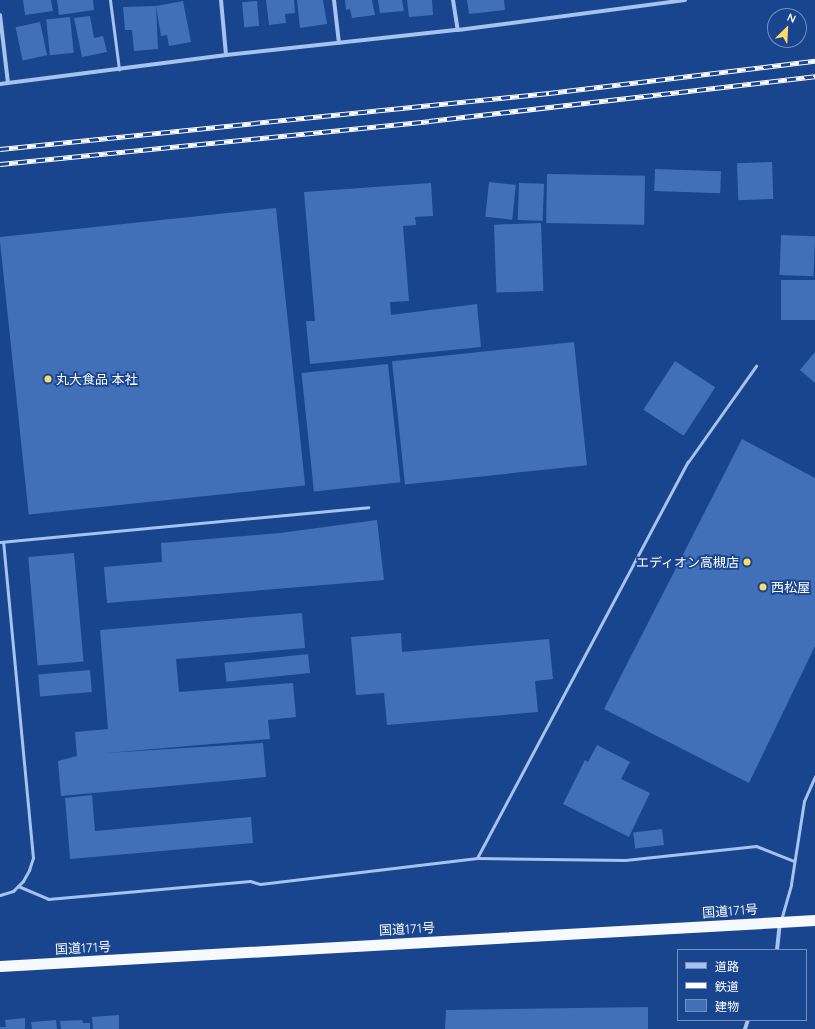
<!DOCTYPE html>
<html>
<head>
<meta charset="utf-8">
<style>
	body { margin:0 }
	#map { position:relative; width:815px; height:1029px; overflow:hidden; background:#19458f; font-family:Quicksand,"Noto Sans JP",sans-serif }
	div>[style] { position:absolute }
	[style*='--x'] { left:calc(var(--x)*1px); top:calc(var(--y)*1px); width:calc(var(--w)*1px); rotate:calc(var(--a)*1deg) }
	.building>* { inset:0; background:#416fb8; transform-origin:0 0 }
	.service>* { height:3px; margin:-1.5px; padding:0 1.5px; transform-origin:1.5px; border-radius:1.5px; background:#a6c2ef }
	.minor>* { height:4px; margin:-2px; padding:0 2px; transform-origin:2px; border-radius:2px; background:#a6c2ef }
	.trunk>* { height:11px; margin:-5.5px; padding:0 5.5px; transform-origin:5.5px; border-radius:5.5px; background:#f6faff }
	.rail>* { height:4.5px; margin-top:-2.25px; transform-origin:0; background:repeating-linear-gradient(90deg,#19458f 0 9px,#fff 0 18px); box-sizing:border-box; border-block:1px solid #fff }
	.dots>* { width:11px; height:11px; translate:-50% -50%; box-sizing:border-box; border:2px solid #19458f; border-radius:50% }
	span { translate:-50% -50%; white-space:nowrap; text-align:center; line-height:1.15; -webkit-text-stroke:3.5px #19458f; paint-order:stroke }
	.poi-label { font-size:13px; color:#fff }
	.left { translate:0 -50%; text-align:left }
	.right { translate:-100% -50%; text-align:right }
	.street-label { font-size:13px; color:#fff }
	.legend { position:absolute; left:677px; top:949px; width:130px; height:72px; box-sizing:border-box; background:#19458f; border:1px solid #758fbc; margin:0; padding:5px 7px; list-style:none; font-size:12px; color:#fff }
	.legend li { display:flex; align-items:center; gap:8px; height:20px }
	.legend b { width:20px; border:1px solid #758fbc }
	.north { position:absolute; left:767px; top:8px; width:40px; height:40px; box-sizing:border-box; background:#19458f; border:1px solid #758fbc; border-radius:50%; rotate:24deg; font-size:11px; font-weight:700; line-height:16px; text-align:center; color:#fff }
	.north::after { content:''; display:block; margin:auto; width:14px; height:18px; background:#ffdc64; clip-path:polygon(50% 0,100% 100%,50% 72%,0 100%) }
</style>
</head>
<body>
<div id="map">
	<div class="building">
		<div style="clip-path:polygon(23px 0,51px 0,53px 11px,25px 15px)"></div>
		<div style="clip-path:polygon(57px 0,93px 0,94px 10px,59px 15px)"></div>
		<div style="clip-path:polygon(266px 0,294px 0,295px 13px,285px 14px,286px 23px,269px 25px)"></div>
		<div style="clip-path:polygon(297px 0,323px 0,327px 24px,300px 28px)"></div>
		<div style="clip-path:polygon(345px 0,372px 0,375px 15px,352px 18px,350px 9px,346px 10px)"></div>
		<div style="clip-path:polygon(378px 0,402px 0,404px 11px,380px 13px)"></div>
		<div style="clip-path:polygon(407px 0,432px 0,433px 15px,409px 17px)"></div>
		<div style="clip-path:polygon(467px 0,504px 0,505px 10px,469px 14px)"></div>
		<div style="clip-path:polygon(183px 1px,191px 42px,169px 46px,167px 35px,161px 36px,156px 6px)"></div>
		<div style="left:257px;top:1px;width:25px;height:15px;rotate:85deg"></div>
		<div style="clip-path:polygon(156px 6px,158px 49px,134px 51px,132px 30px,125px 30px,123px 7px)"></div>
		<div style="clip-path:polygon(90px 16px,94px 38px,103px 36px,107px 52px,82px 57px,74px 18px)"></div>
		<div style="left:70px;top:17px;width:36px;height:24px;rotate:84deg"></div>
		<div style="left:40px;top:22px;width:34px;height:25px;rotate:78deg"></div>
		<div style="left:772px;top:162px;width:37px;height:35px;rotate:88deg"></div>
		<div style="left:655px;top:169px;width:66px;height:22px;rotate:2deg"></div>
		<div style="left:547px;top:174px;width:98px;height:49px;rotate:1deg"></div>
		<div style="left:489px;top:182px;width:27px;height:35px;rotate:6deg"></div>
		<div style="clip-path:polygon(431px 183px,433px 216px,415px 217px,416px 225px,403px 226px,409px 301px,390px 302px,391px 315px,477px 304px,481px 347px,310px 364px,306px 321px,315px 321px,304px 192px)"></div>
		<div style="left:519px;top:183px;width:25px;height:37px;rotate:2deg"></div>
		<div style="left:276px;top:208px;width:279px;height:278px;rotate:84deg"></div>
		<div style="left:541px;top:223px;width:68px;height:47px;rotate:88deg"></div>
		<div style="left:781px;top:235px;width:34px;height:40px;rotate:2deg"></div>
		<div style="left:781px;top:280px;width:34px;height:40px"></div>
		<div style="left:574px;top:342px;width:124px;height:183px;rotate:84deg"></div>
		<div style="clip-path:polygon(815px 352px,815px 383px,800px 370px)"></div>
		<div style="left:675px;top:361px;width:48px;height:58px;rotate:33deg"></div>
		<div style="left:388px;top:364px;width:119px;height:87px;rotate:84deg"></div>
		<div style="clip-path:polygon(742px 439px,815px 478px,815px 646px,749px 783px,604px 709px)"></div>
		<div style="clip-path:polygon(377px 520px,384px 580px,107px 603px,104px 567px,162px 562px,161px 543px,280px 533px)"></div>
		<div style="left:74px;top:553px;width:109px;height:46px;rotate:85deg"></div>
		<div style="clip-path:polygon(302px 613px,305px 648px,176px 659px,179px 692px,293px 683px,296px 717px,268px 720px,270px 739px,106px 753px,263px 743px,266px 777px,61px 796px,58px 761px,77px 756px,75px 732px,108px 729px,100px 630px)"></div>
		<div style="clip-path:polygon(401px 633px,402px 652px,549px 639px,553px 679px,535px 681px,538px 712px,387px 725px,384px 693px,356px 695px,351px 637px)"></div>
		<div style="left:308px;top:654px;width:19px;height:84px;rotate:84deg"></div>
		<div style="left:90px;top:670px;width:22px;height:52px;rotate:85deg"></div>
		<div style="clip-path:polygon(597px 745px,630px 762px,621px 779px,650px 793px,629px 837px,563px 804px,585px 760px,588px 762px)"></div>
		<div style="clip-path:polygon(92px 795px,95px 831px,251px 817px,253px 843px,70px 859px,65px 798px)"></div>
		<div style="left:662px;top:829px;width:16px;height:29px;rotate:83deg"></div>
		<div style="clip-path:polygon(648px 1007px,648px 1029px,445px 1029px,446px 1010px)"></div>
		<div style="clip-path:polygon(119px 1015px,119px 1029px,93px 1029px,92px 1017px)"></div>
		<div style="clip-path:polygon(25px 1018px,25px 1029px,0 1029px,0 1027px,6px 1027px,5px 1020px)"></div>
		<div style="clip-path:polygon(56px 1020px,57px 1029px,32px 1029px,31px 1022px)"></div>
		<div style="clip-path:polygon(82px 1020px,83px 1023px,90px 1023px,90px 1029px,61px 1029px,60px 1021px)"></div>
	</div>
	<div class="service">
		<div style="--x:110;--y:0;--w:70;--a:82.6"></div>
		<div style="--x:0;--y:542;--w:370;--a:-5.4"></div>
		<div style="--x:477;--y:858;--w:449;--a:-62"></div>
		<div style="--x:688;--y:462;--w:118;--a:-54.7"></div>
		<div style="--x:18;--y:886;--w:33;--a:23"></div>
		<div style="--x:48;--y:899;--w:203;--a:-5.1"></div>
		<div style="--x:250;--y:881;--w:10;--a:17"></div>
		<div style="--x:260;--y:884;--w:219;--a:-6.8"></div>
		<div style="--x:477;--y:858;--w:148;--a:0.8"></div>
		<div style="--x:625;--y:860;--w:132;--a:-6.1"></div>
		<div style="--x:756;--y:846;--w:41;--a:21.5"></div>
		<div style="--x:0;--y:895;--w:14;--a:-17"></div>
		<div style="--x:13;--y:891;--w:14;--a:-45"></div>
		<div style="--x:23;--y:881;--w:13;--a:-61"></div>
		<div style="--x:29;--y:870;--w:13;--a:-72"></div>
		<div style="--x:33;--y:858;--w:317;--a:-95.4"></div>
		<div style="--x:781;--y:920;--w:37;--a:-74"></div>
		<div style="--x:791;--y:884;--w:84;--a:-81.1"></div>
		<div style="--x:804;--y:801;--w:27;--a:-66"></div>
	</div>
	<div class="minor">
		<div style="--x:221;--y:0;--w:55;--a:84.8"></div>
		<div style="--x:334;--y:0;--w:43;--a:83.4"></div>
		<div style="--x:453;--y:0;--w:30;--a:81"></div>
		<div style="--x:0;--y:15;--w:68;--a:83.3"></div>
		<div style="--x:0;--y:84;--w:228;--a:-7.3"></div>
		<div style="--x:226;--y:55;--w:233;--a:-6.2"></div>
		<div style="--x:458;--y:30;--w:229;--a:-7.5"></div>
		<div style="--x:777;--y:950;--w:27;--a:-84"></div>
		<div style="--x:745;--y:1029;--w:9;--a:-72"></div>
	</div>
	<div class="trunk">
		<div style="--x:0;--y:966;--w:816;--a:-3.23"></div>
	</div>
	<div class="rail">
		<div style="--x:0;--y:149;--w:552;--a:-5.82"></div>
		<div style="--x:549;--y:93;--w:268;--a:-6.9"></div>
		<div style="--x:0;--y:164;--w:431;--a:-5.7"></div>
		<div style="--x:429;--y:121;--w:389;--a:-6.6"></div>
	</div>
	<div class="dots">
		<div style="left:48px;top:379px;background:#ffdc64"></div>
		<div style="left:747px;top:562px;background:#ffdc64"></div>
		<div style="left:763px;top:587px;background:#ffdc64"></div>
	</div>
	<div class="poi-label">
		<span class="left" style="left:56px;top:379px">丸大食品 本社</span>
		<span class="right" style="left:739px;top:562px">エディオン高槻店</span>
		<span class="left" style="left:771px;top:587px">西松屋</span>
	</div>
	<div class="street-label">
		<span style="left:730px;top:911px;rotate:-4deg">国道171号</span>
		<span style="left:407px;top:929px;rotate:-3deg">国道171号</span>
		<span style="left:83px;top:948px;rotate:-3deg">国道171号</span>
	</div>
	<ul class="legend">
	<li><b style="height:5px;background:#a6c2ef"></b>道路</li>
	<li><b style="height:5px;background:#fff"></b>鉄道</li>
	<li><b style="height:11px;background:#416fb8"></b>建物</li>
	</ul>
	<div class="north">N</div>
</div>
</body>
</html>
